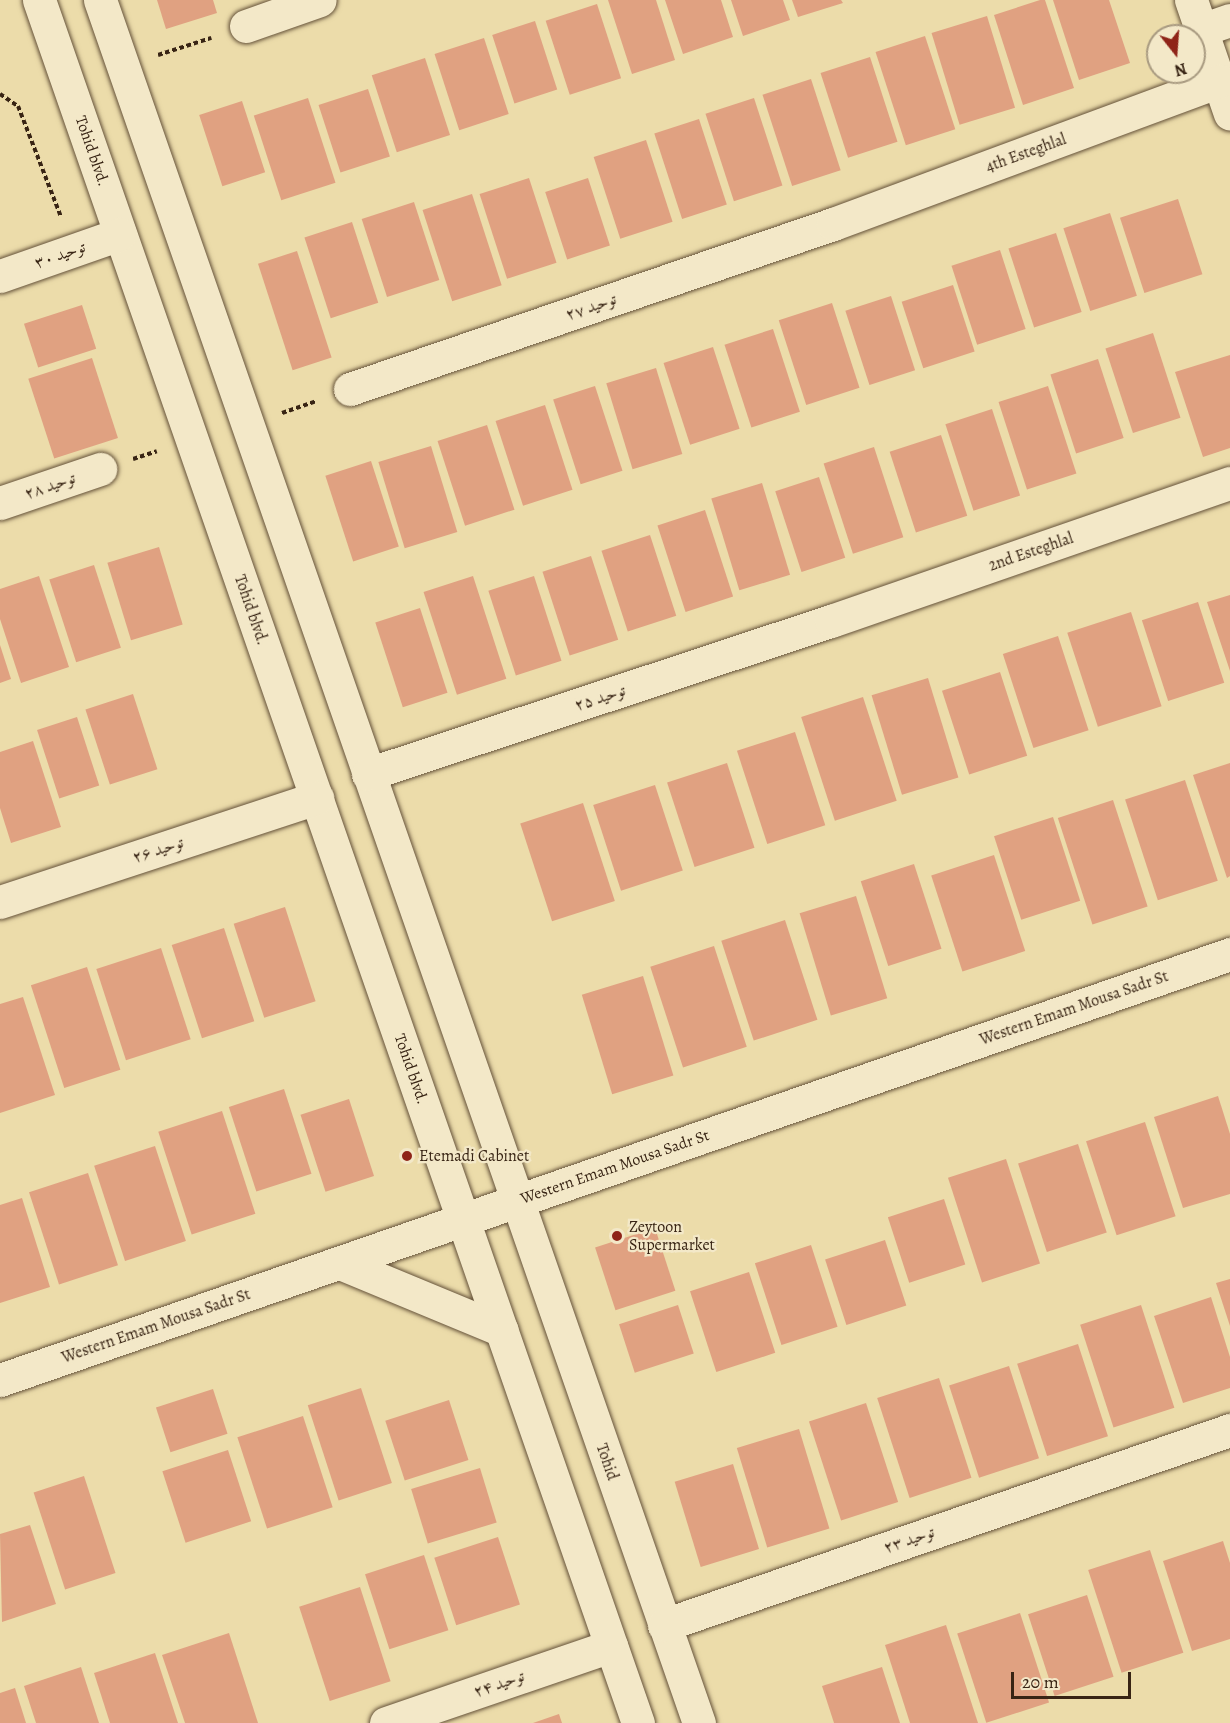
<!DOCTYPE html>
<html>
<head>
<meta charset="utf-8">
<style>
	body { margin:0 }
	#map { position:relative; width:1230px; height:1723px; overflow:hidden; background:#ecdcaa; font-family:Alegreya,Amiri,serif }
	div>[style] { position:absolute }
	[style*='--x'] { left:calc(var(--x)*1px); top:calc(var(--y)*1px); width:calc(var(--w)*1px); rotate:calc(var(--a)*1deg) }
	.building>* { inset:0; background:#e0a181; transform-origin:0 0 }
	.path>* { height:4px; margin-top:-2px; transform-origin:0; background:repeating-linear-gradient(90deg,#382414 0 4.5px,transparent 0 7.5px) }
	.roads { filter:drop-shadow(0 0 2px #65523a) drop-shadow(0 0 2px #65523a) }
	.minor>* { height:33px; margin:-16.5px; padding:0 16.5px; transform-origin:16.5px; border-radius:16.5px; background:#f3e8c8 }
	.dots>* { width:16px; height:16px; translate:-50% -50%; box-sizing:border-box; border:3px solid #f3e8c8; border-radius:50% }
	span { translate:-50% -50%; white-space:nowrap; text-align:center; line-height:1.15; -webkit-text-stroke:4.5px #f3e8c8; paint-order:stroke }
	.street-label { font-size:16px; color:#382414 }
	.poi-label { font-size:16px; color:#382414 }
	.left { translate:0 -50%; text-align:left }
	.north { position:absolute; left:1146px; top:24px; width:60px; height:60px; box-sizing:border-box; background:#f3e8c8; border:2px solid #a89a80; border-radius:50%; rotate:163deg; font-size:16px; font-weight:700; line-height:24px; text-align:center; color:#382414 }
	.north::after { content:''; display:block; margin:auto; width:21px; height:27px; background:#8f2418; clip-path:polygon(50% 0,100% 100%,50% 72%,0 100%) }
	.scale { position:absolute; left:1011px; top:1672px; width:120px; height:27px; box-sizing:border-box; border:3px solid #382414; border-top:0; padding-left:8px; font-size:18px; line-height:21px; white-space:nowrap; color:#382414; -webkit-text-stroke:4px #f3e8c8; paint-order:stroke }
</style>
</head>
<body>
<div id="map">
	<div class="building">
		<div style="clip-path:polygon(157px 0,213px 0,217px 13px,166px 29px)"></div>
		<div style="clip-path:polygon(608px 0,656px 0,675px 60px,632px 74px)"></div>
		<div style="clip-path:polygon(665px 0,721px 0,733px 37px,683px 54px)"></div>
		<div style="clip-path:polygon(731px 0,783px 0,790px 20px,743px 36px)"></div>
		<div style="clip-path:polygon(792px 0,841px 0,843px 3px,798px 17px)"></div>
		<div style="clip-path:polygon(1040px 0,1045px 0,1074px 88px,1023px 105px,994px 15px)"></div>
		<div style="clip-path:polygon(1053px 0,1109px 0,1130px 63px,1079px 80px)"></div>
		<div style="left:597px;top:4px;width:78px;height:54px;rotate:72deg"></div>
		<div style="left:987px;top:16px;width:96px;height:58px;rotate:73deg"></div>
		<div style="left:535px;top:21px;width:72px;height:45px;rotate:72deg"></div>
		<div style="left:925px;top:36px;width:98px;height:52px;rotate:72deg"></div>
		<div style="left:484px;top:38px;width:80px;height:52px;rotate:72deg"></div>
		<div style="left:870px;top:57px;width:89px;height:52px;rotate:72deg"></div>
		<div style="left:425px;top:58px;width:81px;height:56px;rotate:72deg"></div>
		<div style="left:811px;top:79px;width:96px;height:51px;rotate:72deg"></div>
		<div style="left:368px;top:89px;width:71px;height:52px;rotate:72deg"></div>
		<div style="left:308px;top:98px;width:89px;height:57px;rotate:72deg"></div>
		<div style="left:754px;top:98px;width:92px;height:51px;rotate:72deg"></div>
		<div style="left:242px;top:101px;width:75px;height:45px;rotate:72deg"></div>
		<div style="left:699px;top:119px;width:90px;height:47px;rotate:72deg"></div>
		<div style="left:646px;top:140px;width:86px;height:55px;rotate:72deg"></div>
		<div style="left:529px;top:178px;width:89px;height:52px;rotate:72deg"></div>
		<div style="left:588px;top:178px;width:71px;height:45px;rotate:72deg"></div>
		<div style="left:472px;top:194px;width:96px;height:52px;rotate:72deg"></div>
		<div style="left:1178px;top:199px;width:79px;height:61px;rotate:72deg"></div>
		<div style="left:414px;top:202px;width:82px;height:55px;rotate:72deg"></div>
		<div style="left:1110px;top:213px;width:87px;height:49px;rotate:72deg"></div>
		<div style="left:352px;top:222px;width:85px;height:50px;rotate:72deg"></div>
		<div style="left:1056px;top:233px;width:83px;height:50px;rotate:72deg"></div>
		<div style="left:1000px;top:250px;width:83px;height:51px;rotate:72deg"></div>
		<div style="left:297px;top:251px;width:112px;height:41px;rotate:72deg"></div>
		<div style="left:953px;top:285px;width:70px;height:54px;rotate:72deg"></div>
		<div style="left:891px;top:296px;width:78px;height:48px;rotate:72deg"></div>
		<div style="left:832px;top:303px;width:89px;height:56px;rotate:72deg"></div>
		<div style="left:82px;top:305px;width:46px;height:61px;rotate:72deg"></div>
		<div style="left:773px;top:329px;width:87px;height:51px;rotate:72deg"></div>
		<div style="left:1153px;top:333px;width:89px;height:50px;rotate:72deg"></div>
		<div style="left:713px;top:347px;width:86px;height:52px;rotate:72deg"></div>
		<div style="clip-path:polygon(1230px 355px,1230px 448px,1203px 457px,1175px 372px)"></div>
		<div style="left:92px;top:358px;width:84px;height:67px;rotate:72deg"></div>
		<div style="left:1098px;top:359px;width:83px;height:50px;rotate:72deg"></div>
		<div style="left:656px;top:368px;width:90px;height:52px;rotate:73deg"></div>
		<div style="left:595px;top:386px;width:89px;height:44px;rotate:72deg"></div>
		<div style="left:1048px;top:386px;width:92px;height:52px;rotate:72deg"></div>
		<div style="left:545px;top:405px;width:89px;height:52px;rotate:72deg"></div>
		<div style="left:992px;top:409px;width:91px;height:49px;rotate:72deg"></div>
		<div style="left:487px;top:425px;width:89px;height:52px;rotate:72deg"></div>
		<div style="left:941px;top:435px;width:85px;height:54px;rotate:72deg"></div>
		<div style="left:431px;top:446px;width:90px;height:55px;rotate:73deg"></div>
		<div style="left:874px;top:447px;width:95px;height:53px;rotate:72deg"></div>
		<div style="left:371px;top:461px;width:90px;height:48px;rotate:72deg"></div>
		<div style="left:819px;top:477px;width:85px;height:46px;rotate:72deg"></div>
		<div style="left:762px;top:483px;width:96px;height:53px;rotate:73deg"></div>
		<div style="left:705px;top:510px;width:91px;height:50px;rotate:72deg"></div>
		<div style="left:650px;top:535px;width:85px;height:51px;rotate:72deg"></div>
		<div style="left:159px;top:547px;width:81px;height:54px;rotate:73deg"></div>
		<div style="left:591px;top:556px;width:88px;height:51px;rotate:72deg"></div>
		<div style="left:94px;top:565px;width:87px;height:47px;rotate:72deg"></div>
		<div style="clip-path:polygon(39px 576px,69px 667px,21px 683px,0 619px,0 589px)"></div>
		<div style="left:473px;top:576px;width:108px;height:52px;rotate:72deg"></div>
		<div style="left:534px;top:576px;width:89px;height:48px;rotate:72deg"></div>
		<div style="clip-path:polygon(1230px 595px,1230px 671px,1207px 602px)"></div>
		<div style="left:1198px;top:602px;width:85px;height:59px;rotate:72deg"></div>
		<div style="left:420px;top:608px;width:89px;height:47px;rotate:72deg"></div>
		<div style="left:1131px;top:612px;width:99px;height:67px;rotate:72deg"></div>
		<div style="left:1058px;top:636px;width:99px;height:58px;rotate:72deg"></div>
		<div style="clip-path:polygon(0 645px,11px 679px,0 683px)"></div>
		<div style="left:1000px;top:672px;width:88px;height:61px;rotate:72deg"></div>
		<div style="left:928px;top:678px;width:104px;height:59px;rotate:73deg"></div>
		<div style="left:133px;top:694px;width:79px;height:50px;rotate:72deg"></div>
		<div style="left:863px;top:697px;width:109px;height:65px;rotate:72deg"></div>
		<div style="left:77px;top:717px;width:72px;height:42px;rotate:72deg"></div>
		<div style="left:795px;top:732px;width:98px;height:61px;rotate:72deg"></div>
		<div style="clip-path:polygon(33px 741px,61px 827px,11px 843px,0 808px,0 752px)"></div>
		<div style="left:727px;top:763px;width:89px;height:63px;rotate:72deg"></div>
		<div style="clip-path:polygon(1230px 763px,1230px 876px,1227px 878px,1193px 775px)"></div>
		<div style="left:1185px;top:780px;width:106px;height:63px;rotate:72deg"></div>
		<div style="left:655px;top:785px;width:90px;height:65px;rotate:72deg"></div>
		<div style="left:1113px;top:800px;width:112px;height:58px;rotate:72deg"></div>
		<div style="left:583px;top:803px;width:103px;height:66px;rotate:72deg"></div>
		<div style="left:1053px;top:817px;width:88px;height:62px;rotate:72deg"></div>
		<div style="left:994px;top:855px;width:101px;height:66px;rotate:72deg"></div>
		<div style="left:914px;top:864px;width:89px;height:56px;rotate:72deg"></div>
		<div style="left:856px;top:896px;width:107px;height:59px;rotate:73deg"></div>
		<div style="left:285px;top:907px;width:99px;height:54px;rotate:72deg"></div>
		<div style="left:785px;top:920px;width:105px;height:67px;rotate:72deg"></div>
		<div style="left:224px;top:928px;width:98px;height:55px;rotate:72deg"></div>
		<div style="left:714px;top:946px;width:106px;height:67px;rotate:72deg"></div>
		<div style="left:161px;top:948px;width:96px;height:68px;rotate:72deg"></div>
		<div style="left:87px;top:967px;width:108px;height:59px;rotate:72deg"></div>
		<div style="left:643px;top:976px;width:104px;height:64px;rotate:73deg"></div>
		<div style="clip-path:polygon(23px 997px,55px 1095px,0 1113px,0 1004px)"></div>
		<div style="left:284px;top:1089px;width:89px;height:58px;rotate:72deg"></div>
		<div style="clip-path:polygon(1218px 1096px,1230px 1134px,1230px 1194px,1183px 1208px,1154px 1117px)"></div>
		<div style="left:349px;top:1099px;width:81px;height:51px;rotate:72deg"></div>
		<div style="left:222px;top:1111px;width:108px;height:67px;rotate:72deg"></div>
		<div style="left:1145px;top:1122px;width:99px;height:62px;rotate:72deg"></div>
		<div style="left:1078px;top:1144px;width:93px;height:63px;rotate:72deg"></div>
		<div style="left:155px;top:1146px;width:100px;height:64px;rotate:72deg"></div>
		<div style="left:1006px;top:1159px;width:110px;height:61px;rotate:72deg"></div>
		<div style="left:88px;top:1173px;width:97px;height:62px;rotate:72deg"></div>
		<div style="clip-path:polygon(22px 1198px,50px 1287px,0 1303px,0 1205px)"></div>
		<div style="left:944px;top:1199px;width:69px;height:59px;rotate:72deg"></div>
		<div style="left:655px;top:1228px;width:66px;height:63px;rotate:72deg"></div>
		<div style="left:885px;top:1240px;width:69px;height:63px;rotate:72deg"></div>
		<div style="left:811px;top:1245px;width:86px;height:59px;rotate:72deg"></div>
		<div style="left:749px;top:1272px;width:85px;height:62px;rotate:72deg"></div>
		<div style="clip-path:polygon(1230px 1279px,1230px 1326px,1216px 1283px)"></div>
		<div style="clip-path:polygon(1211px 1297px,1230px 1357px,1230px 1388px,1183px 1403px,1154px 1316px)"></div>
		<div style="left:678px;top:1305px;width:51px;height:62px;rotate:72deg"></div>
		<div style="left:1141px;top:1305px;width:108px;height:64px;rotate:72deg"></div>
		<div style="left:1078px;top:1344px;width:97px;height:64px;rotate:72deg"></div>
		<div style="left:1009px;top:1366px;width:97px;height:63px;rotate:72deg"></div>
		<div style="left:939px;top:1378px;width:105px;height:65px;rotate:72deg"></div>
		<div style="left:361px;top:1388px;width:100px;height:56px;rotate:72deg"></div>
		<div style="left:213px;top:1389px;width:47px;height:60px;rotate:72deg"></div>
		<div style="left:449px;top:1400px;width:63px;height:67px;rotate:72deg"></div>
		<div style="left:866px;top:1403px;width:104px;height:60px;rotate:72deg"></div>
		<div style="left:303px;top:1416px;width:96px;height:69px;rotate:72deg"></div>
		<div style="left:799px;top:1429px;width:104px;height:65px;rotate:73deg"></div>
		<div style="left:228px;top:1450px;width:75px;height:69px;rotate:72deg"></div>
		<div style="left:733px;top:1464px;width:89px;height:61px;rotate:73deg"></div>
		<div style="left:480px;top:1468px;width:57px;height:72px;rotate:73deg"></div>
		<div style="left:84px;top:1476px;width:102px;height:53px;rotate:72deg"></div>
		<div style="clip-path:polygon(30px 1525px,56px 1604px,2px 1622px,0 1534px)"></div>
		<div style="left:498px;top:1537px;width:71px;height:67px;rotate:72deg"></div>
		<div style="clip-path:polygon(1223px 1541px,1230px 1563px,1230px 1639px,1192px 1651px,1163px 1561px)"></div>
		<div style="left:1150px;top:1550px;width:108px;height:65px;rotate:72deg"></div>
		<div style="left:424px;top:1555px;width:79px;height:62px;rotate:72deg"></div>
		<div style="left:360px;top:1587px;width:99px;height:64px;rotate:72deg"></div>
		<div style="left:1087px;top:1595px;width:86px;height:62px;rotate:72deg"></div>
		<div style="left:1020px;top:1613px;width:94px;height:66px;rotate:72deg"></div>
		<div style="clip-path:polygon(946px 1625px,978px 1723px,910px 1723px,885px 1645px)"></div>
		<div style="clip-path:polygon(229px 1633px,258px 1723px,185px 1723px,162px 1655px)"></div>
		<div style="clip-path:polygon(155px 1653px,178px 1723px,110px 1723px,94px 1673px)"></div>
		<div style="clip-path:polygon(81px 1667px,99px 1723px,36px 1723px,24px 1686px)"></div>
		<div style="clip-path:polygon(882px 1667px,900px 1723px,834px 1723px,822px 1686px)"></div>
		<div style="clip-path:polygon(15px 1688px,26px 1723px,0 1723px,0 1693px)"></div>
		<div style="clip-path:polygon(559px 1714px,562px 1723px,533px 1723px)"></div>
	</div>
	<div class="path">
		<div style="--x:158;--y:55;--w:56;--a:-17.8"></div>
		<div style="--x:0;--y:94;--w:22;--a:34"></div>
		<div style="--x:18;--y:106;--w:119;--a:68.8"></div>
		<div style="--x:282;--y:413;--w:37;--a:-19"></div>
		<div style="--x:133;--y:459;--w:25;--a:-18"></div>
	</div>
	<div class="roads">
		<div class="minor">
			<div style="--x:39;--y:0;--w:1824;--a:70.83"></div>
			<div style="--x:100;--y:0;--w:1824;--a:70.83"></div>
			<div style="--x:1191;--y:0;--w:120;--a:71.1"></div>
			<div style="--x:246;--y:26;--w:78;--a:-19.4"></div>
			<div style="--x:1201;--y:30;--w:31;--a:-19"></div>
			<div style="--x:0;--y:276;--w:127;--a:-19.3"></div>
			<div style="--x:350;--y:389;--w:510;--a:-18.86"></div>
			<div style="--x:833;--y:224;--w:412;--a:-20.3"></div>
			<div style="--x:0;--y:503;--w:106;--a:-18.8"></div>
			<div style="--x:368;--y:774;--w:488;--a:-18.3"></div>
			<div style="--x:831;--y:621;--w:422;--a:-19.1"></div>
			<div style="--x:0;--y:902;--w:334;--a:-18.2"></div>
			<div style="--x:340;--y:1263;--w:175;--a:22.5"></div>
			<div style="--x:0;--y:1380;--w:1302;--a:-19.1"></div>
			<div style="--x:664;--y:1625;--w:599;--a:-19.01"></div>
			<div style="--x:386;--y:1723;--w:238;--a:-18.9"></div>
		</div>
	</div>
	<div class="dots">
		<div style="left:407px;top:1156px;background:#8f2418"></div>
		<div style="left:617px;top:1236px;background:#8f2418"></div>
	</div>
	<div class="street-label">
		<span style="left:92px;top:151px;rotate:71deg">Tohid blvd.</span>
		<span style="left:1026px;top:153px;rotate:-20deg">4th Esteghlal</span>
		<span style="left:60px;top:255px;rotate:-19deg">توحید ۳۰</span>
		<span style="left:591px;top:307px;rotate:-19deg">توحید ۲۷</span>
		<span style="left:50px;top:486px;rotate:-19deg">توحید ۲۸</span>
		<span style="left:1031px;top:552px;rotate:-19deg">2nd Esteghlal</span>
		<span style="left:251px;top:610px;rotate:71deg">Tohid blvd.</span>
		<span style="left:600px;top:698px;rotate:-18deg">توحید ۲۵</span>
		<span style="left:158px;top:850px;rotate:-18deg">توحید ۲۶</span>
		<span style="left:1074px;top:1008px;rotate:-19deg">Western Emam Mousa Sadr St</span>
		<span style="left:411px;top:1069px;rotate:71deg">Tohid blvd.</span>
		<span style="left:615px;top:1167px;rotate:-19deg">Western Emam Mousa Sadr St</span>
		<span style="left:156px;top:1326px;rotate:-19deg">Western Emam Mousa Sadr St</span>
		<span style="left:607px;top:1462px;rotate:71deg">Tohid</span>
		<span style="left:909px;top:1540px;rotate:-19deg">توحید ۲۳</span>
		<span style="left:499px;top:1684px;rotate:-19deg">توحید ۲۴</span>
	</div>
	<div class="poi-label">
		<span class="left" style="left:419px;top:1156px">Etemadi Cabinet</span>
		<span class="left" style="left:629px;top:1236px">Zeytoon<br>Supermarket</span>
	</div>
	<div class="north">N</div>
	<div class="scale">20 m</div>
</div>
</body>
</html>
